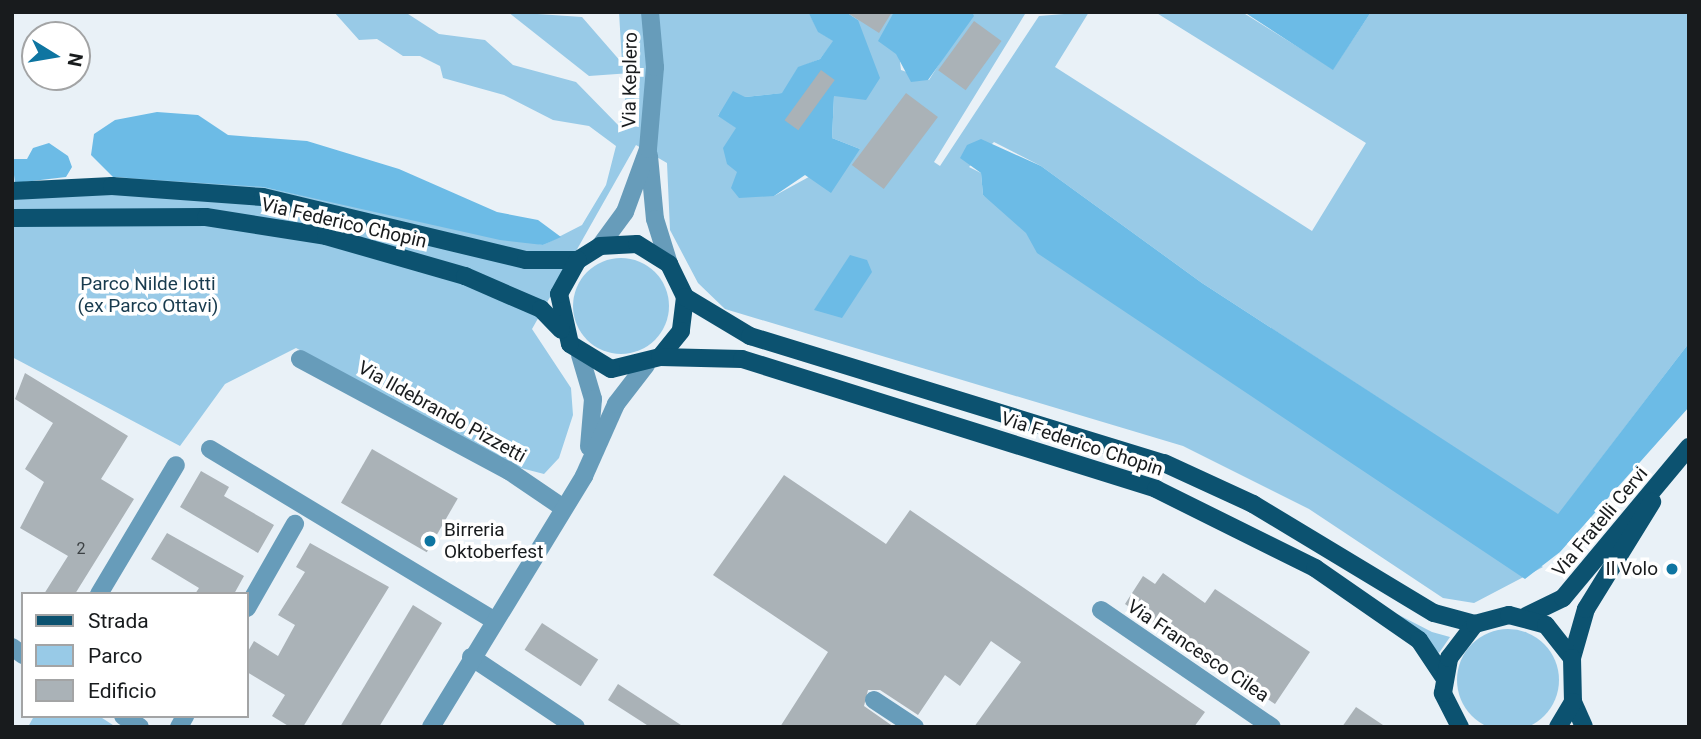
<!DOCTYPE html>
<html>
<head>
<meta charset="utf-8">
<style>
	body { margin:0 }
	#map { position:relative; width:1701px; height:739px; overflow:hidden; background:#e9f1f7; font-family:Roboto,sans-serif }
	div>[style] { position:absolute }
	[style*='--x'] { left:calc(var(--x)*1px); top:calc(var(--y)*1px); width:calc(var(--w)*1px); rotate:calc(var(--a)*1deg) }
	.green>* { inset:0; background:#98cae7 }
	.round { border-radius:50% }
	.forest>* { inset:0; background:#6cbbe6 }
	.building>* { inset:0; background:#aab2b7; transform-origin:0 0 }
	.minor>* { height:18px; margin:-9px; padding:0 9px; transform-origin:9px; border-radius:9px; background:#679cba }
	.major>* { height:18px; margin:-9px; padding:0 9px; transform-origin:9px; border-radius:9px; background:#0c5270 }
	.dots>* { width:19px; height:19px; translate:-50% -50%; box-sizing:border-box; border:4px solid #fff; border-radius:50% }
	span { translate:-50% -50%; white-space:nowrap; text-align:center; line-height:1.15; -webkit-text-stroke:7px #fff; paint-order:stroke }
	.number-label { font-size:16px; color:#3c4144 }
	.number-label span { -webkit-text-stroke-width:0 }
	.street-label { font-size:19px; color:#181b1d }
	.park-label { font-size:19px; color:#183b4e }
	.poi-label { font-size:19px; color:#181b1d }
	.left { translate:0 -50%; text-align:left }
	.right { translate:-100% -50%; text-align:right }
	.frame { position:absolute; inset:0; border:14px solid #181b1d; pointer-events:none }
	.legend { position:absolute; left:21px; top:592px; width:228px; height:126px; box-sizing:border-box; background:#fff; border:2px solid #a3a4a5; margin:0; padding:9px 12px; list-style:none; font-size:21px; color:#181b1d }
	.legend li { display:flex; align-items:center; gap:14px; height:35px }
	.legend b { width:35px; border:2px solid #a3a4a5 }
	.north { position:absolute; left:21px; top:21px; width:70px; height:70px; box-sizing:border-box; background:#fff; border:2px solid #a3a4a5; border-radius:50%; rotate:101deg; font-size:19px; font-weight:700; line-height:28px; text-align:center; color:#181b1d }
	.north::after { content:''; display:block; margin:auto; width:24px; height:32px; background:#0e75a1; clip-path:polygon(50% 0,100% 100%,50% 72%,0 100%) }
</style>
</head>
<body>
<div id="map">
	<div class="green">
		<div style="clip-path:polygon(334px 12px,405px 12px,439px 34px,485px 40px,513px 65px,576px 82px,619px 126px,631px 73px,589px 76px,508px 12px,582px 17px,622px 63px,619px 12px,808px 12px,819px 32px,834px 41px,820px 59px,798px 68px,783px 93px,745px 97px,718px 115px,737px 128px,774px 196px,860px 149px,832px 138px,834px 96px,858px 20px,846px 12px,894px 12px,901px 70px,929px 80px,972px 12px,1025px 14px,934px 162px,940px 166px,1039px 16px,1089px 12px,1055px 67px,1312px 231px,1366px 143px,1155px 12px,1242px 12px,1333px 69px,1371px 12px,1689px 12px,1689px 343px,1558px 515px,1202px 283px,1041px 166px,994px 142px,969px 167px,981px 173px,983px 195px,1543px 567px,1474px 603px,1443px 598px,1309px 509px,1183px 446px,725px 309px,698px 283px,670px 230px,667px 163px,636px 145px,532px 329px,571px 388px,573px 415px,559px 458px,544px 474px,517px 467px,296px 348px,225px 384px,180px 446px,12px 357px,12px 183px,161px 177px,263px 187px,543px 245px,582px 225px,606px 185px,616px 146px,589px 126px,553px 120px,504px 95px,443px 78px,440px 66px,420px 56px,403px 56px,377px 39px,359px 40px)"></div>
		<div class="round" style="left:573px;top:258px;width:96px;height:96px"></div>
		<div style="clip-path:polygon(1397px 614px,1432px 632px,1450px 637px,1439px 653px)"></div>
		<div class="round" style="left:1457px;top:629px;width:102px;height:102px"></div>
		<div style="clip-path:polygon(34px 716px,99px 716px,116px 727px,28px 727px)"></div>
	</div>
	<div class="forest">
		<div style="clip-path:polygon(808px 12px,846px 12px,858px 20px,880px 78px,866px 100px,834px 96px,832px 138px,860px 149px,831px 193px,805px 175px,774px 196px,739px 198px,731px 188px,737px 172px,727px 164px,723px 148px,736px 128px,718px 116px,733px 91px,745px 97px,782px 93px,798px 67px,820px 59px,833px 41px,818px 32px)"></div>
		<div style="clip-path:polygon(894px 12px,972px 12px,974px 16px,928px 80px,911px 82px,896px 54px,878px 41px)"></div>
		<div style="clip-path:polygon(1244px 12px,1371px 12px,1333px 70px)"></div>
		<div style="clip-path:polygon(157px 112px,198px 115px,228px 135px,307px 141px,399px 169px,497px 212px,538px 220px,561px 237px,543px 245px,500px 240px,263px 187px,113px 177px,91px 155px,94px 134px,115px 120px)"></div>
		<div style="clip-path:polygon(981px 139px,1041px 166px,1202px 283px,1558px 514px,1689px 343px,1689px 407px,1560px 552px,1525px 579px,1037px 253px,1026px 233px,983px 195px,981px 173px,960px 158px,967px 145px)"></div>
		<div style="clip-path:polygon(49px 143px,68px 156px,72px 167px,66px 177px,15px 183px,12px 159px,27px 159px,33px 148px)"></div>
		<div style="clip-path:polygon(850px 255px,867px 260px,872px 272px,842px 318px,814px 310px)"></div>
	</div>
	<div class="building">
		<div style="clip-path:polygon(846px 12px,892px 12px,879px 33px)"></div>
		<div style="left:974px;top:21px;width:34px;height:61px;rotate:36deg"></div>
		<div style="left:821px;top:70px;width:17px;height:62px;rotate:36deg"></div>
		<div style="left:906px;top:93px;width:40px;height:90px;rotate:37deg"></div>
		<div style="clip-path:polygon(25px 373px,128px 436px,101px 479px,134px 499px,75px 594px,44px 594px,68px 556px,20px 528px,44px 482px,25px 469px,53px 423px,15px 399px)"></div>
		<div style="left:372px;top:449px;width:99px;height:62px;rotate:30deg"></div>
		<div style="clip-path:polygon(201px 471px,229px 487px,224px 496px,274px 525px,258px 553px,180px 507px)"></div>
		<div style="clip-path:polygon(784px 475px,886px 544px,910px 510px,1205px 712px,1194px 727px,974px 727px,1021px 662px,991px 641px,960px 686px,945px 675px,918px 715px,880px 690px,868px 690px,864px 706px,894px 727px,780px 727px,828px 652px,713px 575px)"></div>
		<div style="clip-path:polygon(167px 533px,244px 576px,234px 594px,195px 594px,199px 588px,151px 559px)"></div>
		<div style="clip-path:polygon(310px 543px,389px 587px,303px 727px,290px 727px,272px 716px,285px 695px,247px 672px,247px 653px,254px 641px,278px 656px,295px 625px,278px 615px,305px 572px,296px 567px)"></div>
		<div style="clip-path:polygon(1163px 573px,1205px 603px,1215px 589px,1310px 652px,1275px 704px,1125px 604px,1143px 576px,1155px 584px)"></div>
		<div style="clip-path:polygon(413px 605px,442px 623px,379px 727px,340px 727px)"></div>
		<div style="left:542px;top:623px;width:67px;height:32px;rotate:33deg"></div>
		<div style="clip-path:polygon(618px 684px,684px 727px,650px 727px,608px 700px)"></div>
		<div style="clip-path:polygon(1356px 707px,1386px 727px,1342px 727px)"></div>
	</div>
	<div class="minor">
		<div style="--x:649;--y:156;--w:63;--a:84.6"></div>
		<div style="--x:655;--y:219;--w:47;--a:72.7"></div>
		<div style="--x:600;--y:246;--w:42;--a:-53.7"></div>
		<div style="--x:625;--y:212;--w:67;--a:-69.9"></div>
		<div style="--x:648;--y:149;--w:82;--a:-85.1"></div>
		<div style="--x:655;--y:67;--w:55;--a:-95.2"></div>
		<div style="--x:580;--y:355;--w:46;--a:73.5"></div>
		<div style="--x:593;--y:399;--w:48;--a:94.8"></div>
		<div style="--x:300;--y:359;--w:237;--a:28.2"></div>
		<div style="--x:509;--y:471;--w:64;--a:34.2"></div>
		<div style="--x:210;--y:449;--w:331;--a:31.1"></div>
		<div style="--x:99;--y:594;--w:150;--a:-59.2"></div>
		<div style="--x:247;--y:608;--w:97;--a:-60.3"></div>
		<div style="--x:1101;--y:610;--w:207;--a:34.4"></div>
		<div style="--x:12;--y:647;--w:14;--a:36"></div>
		<div style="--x:471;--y:657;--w:126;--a:33.7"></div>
		<div style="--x:874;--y:700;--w:49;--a:33.4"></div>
		<div style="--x:123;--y:716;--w:20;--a:33"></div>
		<div style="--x:179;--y:727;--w:13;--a:-61"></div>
		<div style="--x:431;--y:727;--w:294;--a:-58.6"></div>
		<div style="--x:584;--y:476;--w:79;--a:-66"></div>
		<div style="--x:616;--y:404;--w:49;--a:-52.4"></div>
	</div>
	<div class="major">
		<div style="--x:12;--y:191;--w:100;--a:-2.9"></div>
		<div style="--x:112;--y:186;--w:151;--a:4.2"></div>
		<div style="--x:263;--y:197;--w:270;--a:13.5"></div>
		<div style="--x:526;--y:260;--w:52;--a:0"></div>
		<div style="--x:578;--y:260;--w:26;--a:-32"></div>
		<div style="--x:600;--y:246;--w:37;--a:-3"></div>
		<div style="--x:637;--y:244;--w:38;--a:32"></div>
		<div style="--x:669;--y:264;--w:37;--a:64"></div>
		<div style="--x:685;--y:297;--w:34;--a:97"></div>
		<div style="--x:681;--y:331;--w:33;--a:129"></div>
		<div style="--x:660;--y:357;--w:50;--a:166.2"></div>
		<div style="--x:611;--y:369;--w:48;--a:-148.6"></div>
		<div style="--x:570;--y:344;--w:51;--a:-102.4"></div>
		<div style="--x:559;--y:294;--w:39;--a:-61"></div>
		<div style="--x:12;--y:218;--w:194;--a:-0.3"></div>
		<div style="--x:206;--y:217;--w:121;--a:9"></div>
		<div style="--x:326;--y:236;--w:145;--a:16.1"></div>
		<div style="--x:465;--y:276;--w:83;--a:23.5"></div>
		<div style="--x:541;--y:309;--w:29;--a:46"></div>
		<div style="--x:685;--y:297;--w:76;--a:31"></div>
		<div style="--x:750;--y:336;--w:433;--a:17.1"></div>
		<div style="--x:1164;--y:463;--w:98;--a:24.7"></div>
		<div style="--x:1253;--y:504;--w:211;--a:31.1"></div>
		<div style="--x:1434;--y:613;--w:42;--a:15"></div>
		<div style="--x:660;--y:357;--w:82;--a:1.4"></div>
		<div style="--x:742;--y:359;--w:434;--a:17.4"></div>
		<div style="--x:1156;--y:489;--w:178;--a:26.4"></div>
		<div style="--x:1315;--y:568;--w:126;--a:34.7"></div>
		<div style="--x:1419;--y:640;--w:43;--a:56.3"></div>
		<div style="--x:1526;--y:616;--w:41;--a:-25.9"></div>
		<div style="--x:1563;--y:598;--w:197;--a:-50.2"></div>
		<div style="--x:1572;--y:658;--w:51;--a:-74.1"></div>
		<div style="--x:1586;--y:609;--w:126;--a:-58.3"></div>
		<div style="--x:1573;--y:702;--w:27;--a:66"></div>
		<div style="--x:1460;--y:727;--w:38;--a:-117"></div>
		<div style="--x:1443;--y:693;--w:36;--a:-80"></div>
		<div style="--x:1449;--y:658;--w:43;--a:-52.6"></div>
		<div style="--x:1475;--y:624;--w:35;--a:-15"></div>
		<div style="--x:1509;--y:615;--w:38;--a:15"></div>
		<div style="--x:1546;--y:625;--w:42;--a:51.8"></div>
		<div style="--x:1572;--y:658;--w:44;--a:88.7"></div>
		<div style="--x:1573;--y:702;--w:29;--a:121"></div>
	</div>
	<div class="dots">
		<div style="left:430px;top:541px;background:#0e75a1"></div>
		<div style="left:1672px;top:569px;background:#0e75a1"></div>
	</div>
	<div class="number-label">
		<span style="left:81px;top:549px">2</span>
	</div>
	<div class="street-label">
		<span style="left:630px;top:80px;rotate:-89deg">Via Keplero</span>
		<span style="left:344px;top:223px;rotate:13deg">Via Federico Chopin</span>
		<span style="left:442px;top:412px;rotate:29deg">Via Ildebrando Pizzetti</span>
		<span style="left:1082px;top:444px;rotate:18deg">Via Federico Chopin</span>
		<span style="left:1600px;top:522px;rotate:-50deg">Via Fratelli Cervi</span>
		<span style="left:1198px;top:651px;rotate:34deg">Via Francesco Cilea</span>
	</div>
	<div class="park-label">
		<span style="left:148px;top:295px">Parco Nilde Iotti<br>(ex Parco Ottavi)</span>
	</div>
	<div class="poi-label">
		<span class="left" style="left:444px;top:541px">Birreria<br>Oktoberfest</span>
		<span class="right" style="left:1658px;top:569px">Il Volo</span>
	</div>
	<div class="frame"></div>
	<ul class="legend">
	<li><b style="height:9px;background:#0c5270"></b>Strada</li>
	<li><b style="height:19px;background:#98cae7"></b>Parco</li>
	<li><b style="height:19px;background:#aab2b7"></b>Edificio</li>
	</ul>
	<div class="north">N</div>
</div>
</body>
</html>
